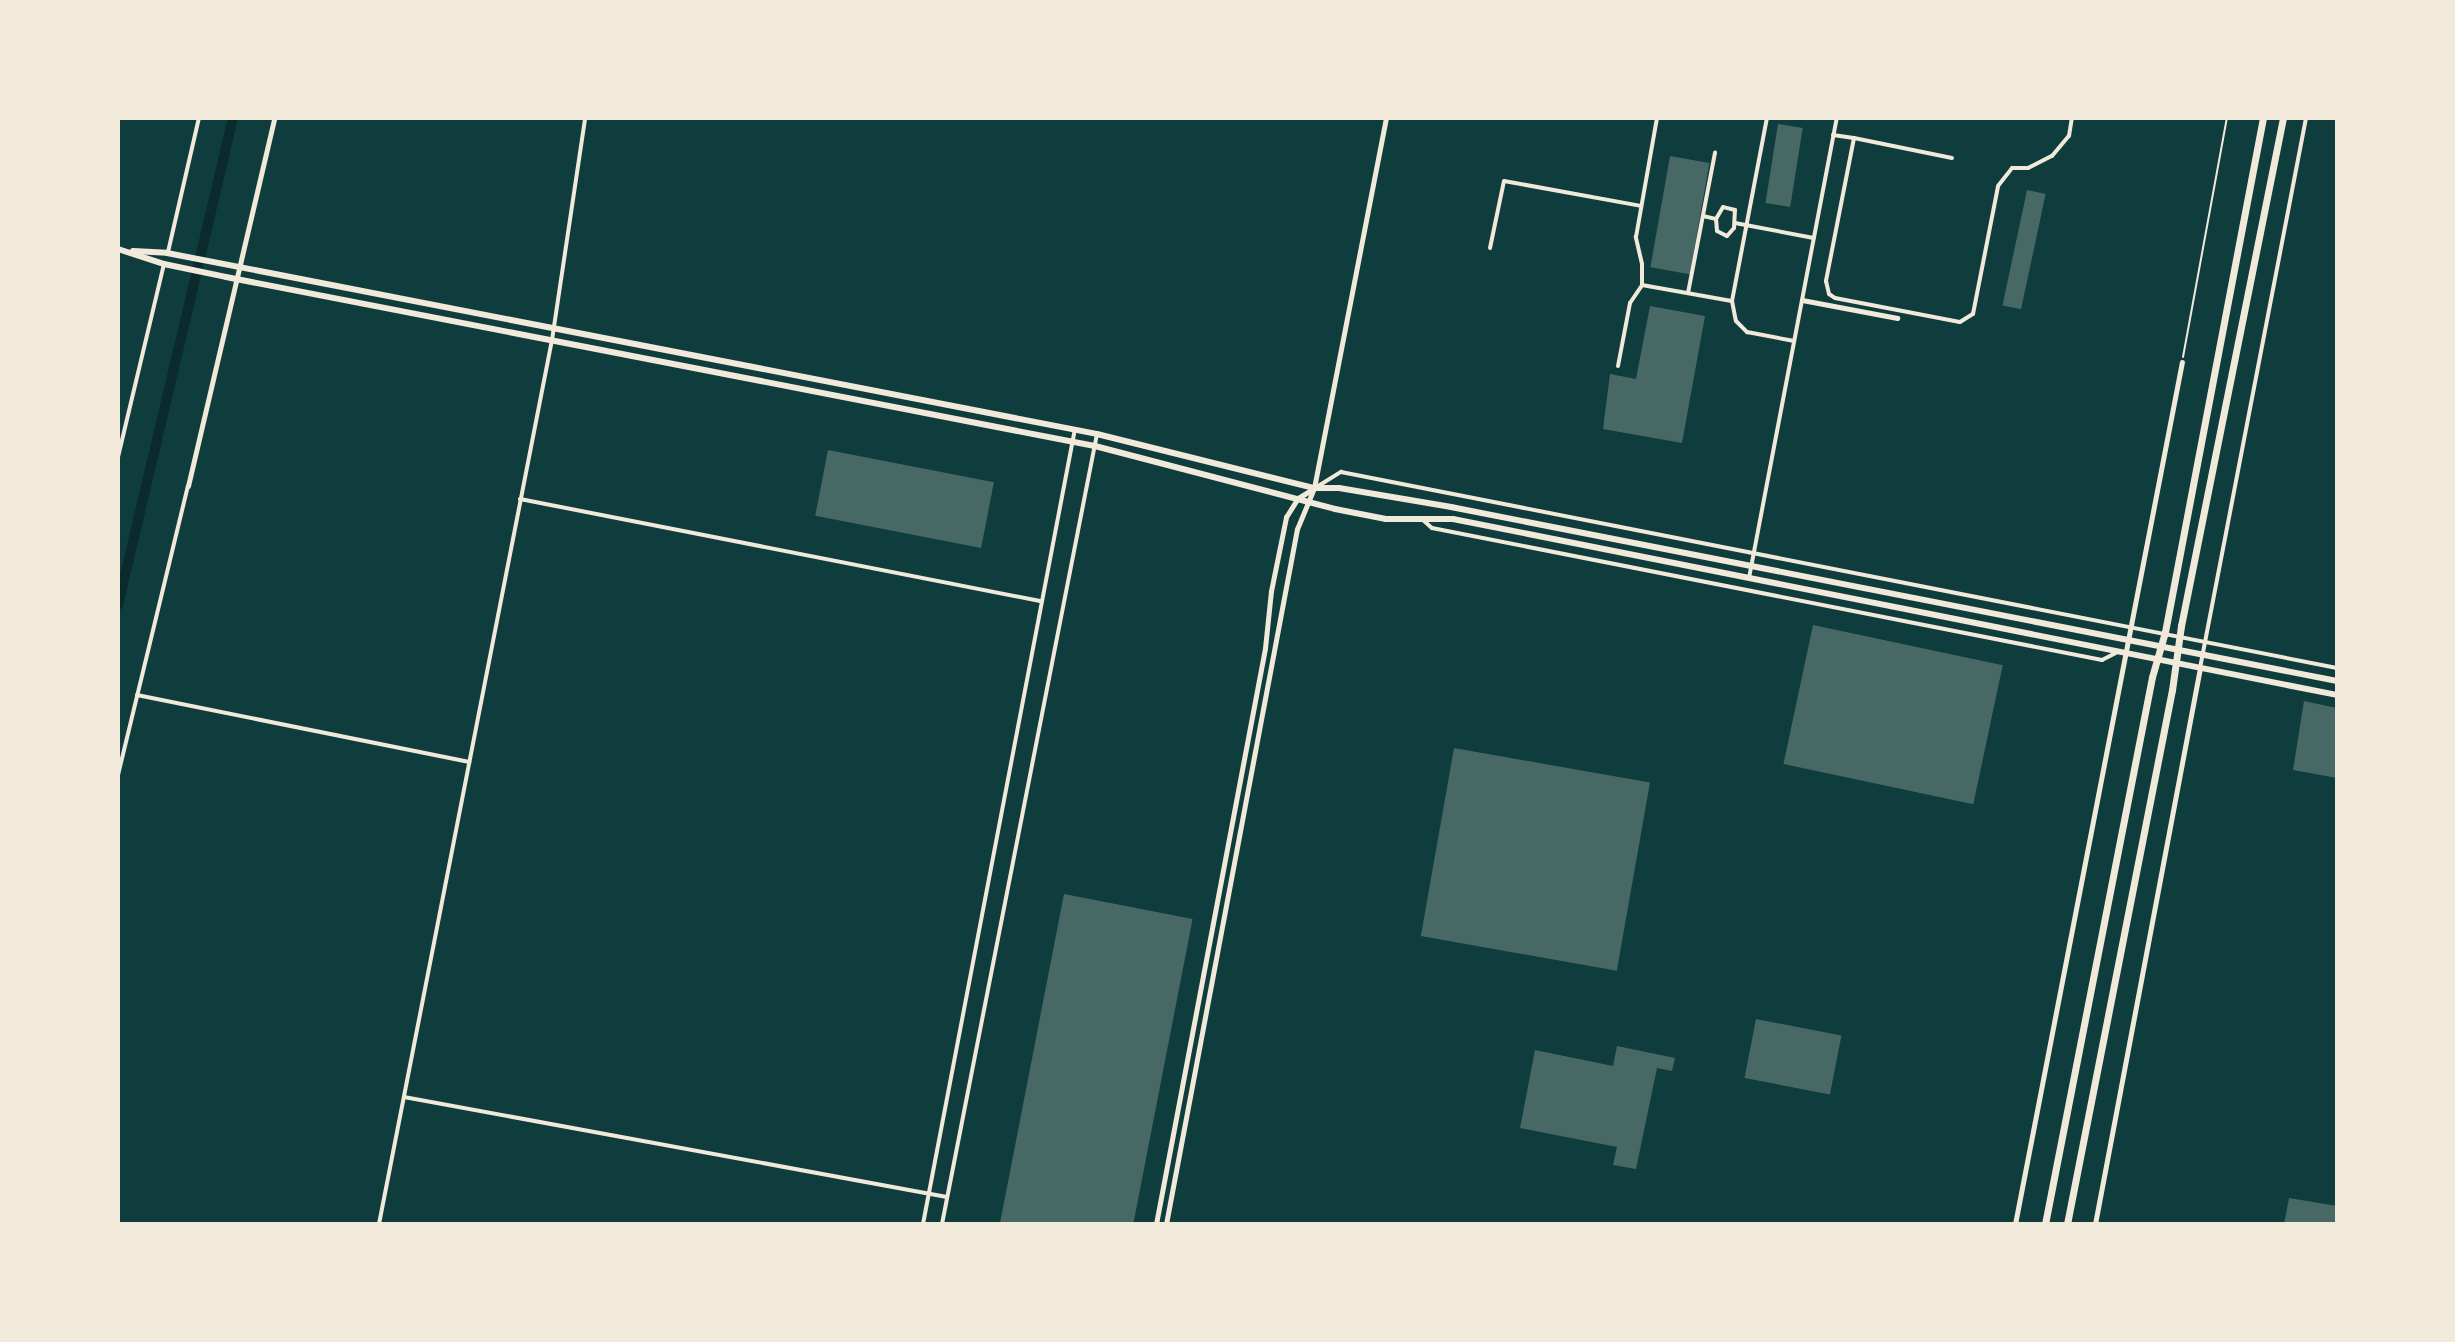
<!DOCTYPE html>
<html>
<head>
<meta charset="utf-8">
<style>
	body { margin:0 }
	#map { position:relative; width:2455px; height:1342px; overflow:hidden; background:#0f3d3e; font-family:Commissioner,sans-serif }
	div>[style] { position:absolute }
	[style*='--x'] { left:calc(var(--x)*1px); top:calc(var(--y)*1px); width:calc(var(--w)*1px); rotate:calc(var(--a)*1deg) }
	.canal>* { height:10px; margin:-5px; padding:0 5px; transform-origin:5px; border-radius:5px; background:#0a2a2b }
	.building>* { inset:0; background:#486865; transform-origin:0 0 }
	.path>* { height:2px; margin:-1px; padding:0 1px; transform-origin:1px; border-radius:1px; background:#f1e9da }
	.minor>* { height:4px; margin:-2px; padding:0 2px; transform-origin:2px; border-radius:2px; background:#f1e9da }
	.tertiary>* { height:5px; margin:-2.5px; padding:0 2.5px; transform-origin:2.5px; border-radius:2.5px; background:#f1e9da }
	.secondary>* { height:6px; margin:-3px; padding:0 3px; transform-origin:3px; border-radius:3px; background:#f1e9da }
	.trunk>* { height:7px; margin:-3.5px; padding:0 3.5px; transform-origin:3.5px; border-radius:3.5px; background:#f1e9da }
	span { translate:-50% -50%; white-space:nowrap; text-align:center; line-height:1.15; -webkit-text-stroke:6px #f1e9da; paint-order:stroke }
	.frame { position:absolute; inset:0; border:120px solid #f1e9da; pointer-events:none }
</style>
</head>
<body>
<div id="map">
	<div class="canal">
		<div style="--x:118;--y:605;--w:500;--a:-76.71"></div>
	</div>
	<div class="building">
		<div style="left:1778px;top:124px;width:25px;height:80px;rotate:9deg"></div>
		<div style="left:1670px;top:156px;width:40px;height:113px;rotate:10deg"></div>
		<div style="left:2027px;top:190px;width:19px;height:118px;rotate:12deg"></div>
		<div style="clip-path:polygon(1650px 306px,1705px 316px,1682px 443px,1603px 429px,1610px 374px,1636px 379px)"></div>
		<div style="left:828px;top:450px;width:169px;height:67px;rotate:11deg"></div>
		<div style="left:1813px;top:625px;width:194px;height:142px;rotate:12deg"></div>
		<div style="clip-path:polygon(2304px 701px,2337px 708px,2337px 778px,2293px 770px)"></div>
		<div style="left:1454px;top:748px;width:199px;height:191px;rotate:10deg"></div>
		<div style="left:1064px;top:894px;width:131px;height:336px;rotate:11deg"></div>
		<div style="left:1756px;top:1019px;width:87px;height:60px;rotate:11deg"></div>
		<div style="clip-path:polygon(1617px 1046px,1675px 1058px,1672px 1071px,1657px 1068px,1636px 1169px,1613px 1165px,1617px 1147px,1520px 1128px,1535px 1050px,1613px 1066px)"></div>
		<div style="clip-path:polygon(2289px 1198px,2337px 1206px,2337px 1224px,2284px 1224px)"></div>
	</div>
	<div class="path">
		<div style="--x:2183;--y:357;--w:243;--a:-79.6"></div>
	</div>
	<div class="minor">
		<div style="--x:1833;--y:135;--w:21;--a:8"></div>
		<div style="--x:1854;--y:138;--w:146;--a:101.1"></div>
		<div style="--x:1826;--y:281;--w:13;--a:77"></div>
		<div style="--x:1829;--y:294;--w:7;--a:34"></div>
		<div style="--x:1835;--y:298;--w:127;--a:10.9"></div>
		<div style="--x:1960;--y:322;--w:15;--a:-32"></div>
		<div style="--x:1973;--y:314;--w:130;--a:-78.9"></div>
		<div style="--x:1998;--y:186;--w:23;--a:-52"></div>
		<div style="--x:2012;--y:168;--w:16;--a:0"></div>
		<div style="--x:2028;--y:168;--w:27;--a:-27"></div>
		<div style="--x:2052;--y:156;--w:26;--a:-50"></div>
		<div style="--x:2069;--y:136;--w:18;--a:-81"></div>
		<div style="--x:1854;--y:138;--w:100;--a:11.5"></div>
		<div style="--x:1703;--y:216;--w:13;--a:13"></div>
		<div style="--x:1716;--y:219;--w:12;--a:85"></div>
		<div style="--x:1717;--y:231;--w:11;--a:27"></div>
		<div style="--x:1727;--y:236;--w:11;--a:-49"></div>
		<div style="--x:1734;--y:228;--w:18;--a:-87"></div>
		<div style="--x:1735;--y:210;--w:12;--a:-166"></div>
		<div style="--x:1723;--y:207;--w:14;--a:120"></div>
		<div style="--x:1735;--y:223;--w:80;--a:10.8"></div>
		<div style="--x:1490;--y:248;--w:68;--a:-78.2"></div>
		<div style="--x:1504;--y:181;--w:139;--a:10.3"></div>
		<div style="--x:168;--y:252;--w:138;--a:-77"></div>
		<div style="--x:1642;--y:285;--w:91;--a:10.1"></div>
		<div style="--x:1732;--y:301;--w:186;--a:-79.2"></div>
		<div style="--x:1688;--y:293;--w:143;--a:-79.1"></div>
		<div style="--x:1732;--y:301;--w:20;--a:79"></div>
		<div style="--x:1736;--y:321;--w:16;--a:45"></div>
		<div style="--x:1747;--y:332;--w:48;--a:10.8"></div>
		<div style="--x:1618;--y:366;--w:64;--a:-79.2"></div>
		<div style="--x:1630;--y:303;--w:22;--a:-56"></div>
		<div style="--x:1642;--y:285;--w:21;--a:-90"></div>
		<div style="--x:1642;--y:264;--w:28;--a:-103"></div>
		<div style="--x:1636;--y:237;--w:121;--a:-80"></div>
		<div style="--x:118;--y:457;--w:198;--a:-76.6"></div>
		<div style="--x:1315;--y:488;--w:31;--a:-32"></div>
		<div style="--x:1341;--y:472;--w:1015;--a:11.13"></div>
		<div style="--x:520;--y:499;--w:530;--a:11.1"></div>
		<div style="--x:1423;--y:520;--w:12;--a:42"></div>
		<div style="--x:1432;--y:528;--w:683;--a:11.15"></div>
		<div style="--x:2102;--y:660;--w:16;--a:-27"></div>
		<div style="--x:1749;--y:578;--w:468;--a:-79.2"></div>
		<div style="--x:2200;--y:668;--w:560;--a:-79.09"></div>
		<div style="--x:137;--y:695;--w:339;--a:11.4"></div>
		<div style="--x:118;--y:775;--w:297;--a:-76.4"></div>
		<div style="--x:404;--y:1097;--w:552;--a:10.43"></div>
		<div style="--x:379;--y:1224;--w:901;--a:-78.93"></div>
		<div style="--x:552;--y:340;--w:224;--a:-81.5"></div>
		<div style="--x:923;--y:1224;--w:809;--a:-79.18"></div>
		<div style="--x:942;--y:1224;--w:805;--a:-78.9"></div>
	</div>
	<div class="tertiary">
		<div style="--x:1802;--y:300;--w:97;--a:10.7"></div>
		<div style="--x:188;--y:486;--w:378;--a:-76.8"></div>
		<div style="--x:1156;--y:1224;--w:586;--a:-79.28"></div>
		<div style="--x:1265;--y:648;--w:57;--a:-84"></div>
		<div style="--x:1271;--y:591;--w:76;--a:-78.5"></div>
		<div style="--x:1286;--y:517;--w:22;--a:-58"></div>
		<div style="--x:1298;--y:498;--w:17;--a:-31"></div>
		<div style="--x:1166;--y:1224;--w:707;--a:-79.33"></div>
		<div style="--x:1297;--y:529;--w:44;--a:-67.5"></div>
		<div style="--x:1314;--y:488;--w:377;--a:-79"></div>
		<div style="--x:2015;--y:1224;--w:878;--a:-79.04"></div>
		<div style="--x:2095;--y:1224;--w:566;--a:-79.31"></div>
	</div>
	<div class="secondary">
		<div style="--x:118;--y:249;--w:48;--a:18.1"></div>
		<div style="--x:164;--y:264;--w:63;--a:11.8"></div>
		<div style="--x:226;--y:277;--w:885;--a:11.01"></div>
		<div style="--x:1095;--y:446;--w:248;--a:14.7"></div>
		<div style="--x:1335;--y:509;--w:52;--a:11.1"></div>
		<div style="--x:1386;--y:519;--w:67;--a:0"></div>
		<div style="--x:1453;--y:519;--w:901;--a:11.26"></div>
		<div style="--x:133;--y:251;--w:34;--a:3"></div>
		<div style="--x:167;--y:253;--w:947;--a:11.01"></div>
		<div style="--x:1097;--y:434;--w:224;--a:14"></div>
		<div style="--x:1314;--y:488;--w:25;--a:0"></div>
		<div style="--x:1339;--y:488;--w:114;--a:9.6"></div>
		<div style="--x:1451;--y:507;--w:903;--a:11.11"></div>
	</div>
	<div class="trunk">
		<div style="--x:2045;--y:1224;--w:557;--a:-78.93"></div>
		<div style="--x:2152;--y:677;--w:47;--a:-73.9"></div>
		<div style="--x:2165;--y:632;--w:523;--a:-79.21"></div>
		<div style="--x:2067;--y:1224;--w:544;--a:-78.88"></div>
		<div style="--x:2172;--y:690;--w:65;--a:-82"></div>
		<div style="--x:2181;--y:626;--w:518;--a:-78.65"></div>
	</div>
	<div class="frame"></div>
</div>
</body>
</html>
